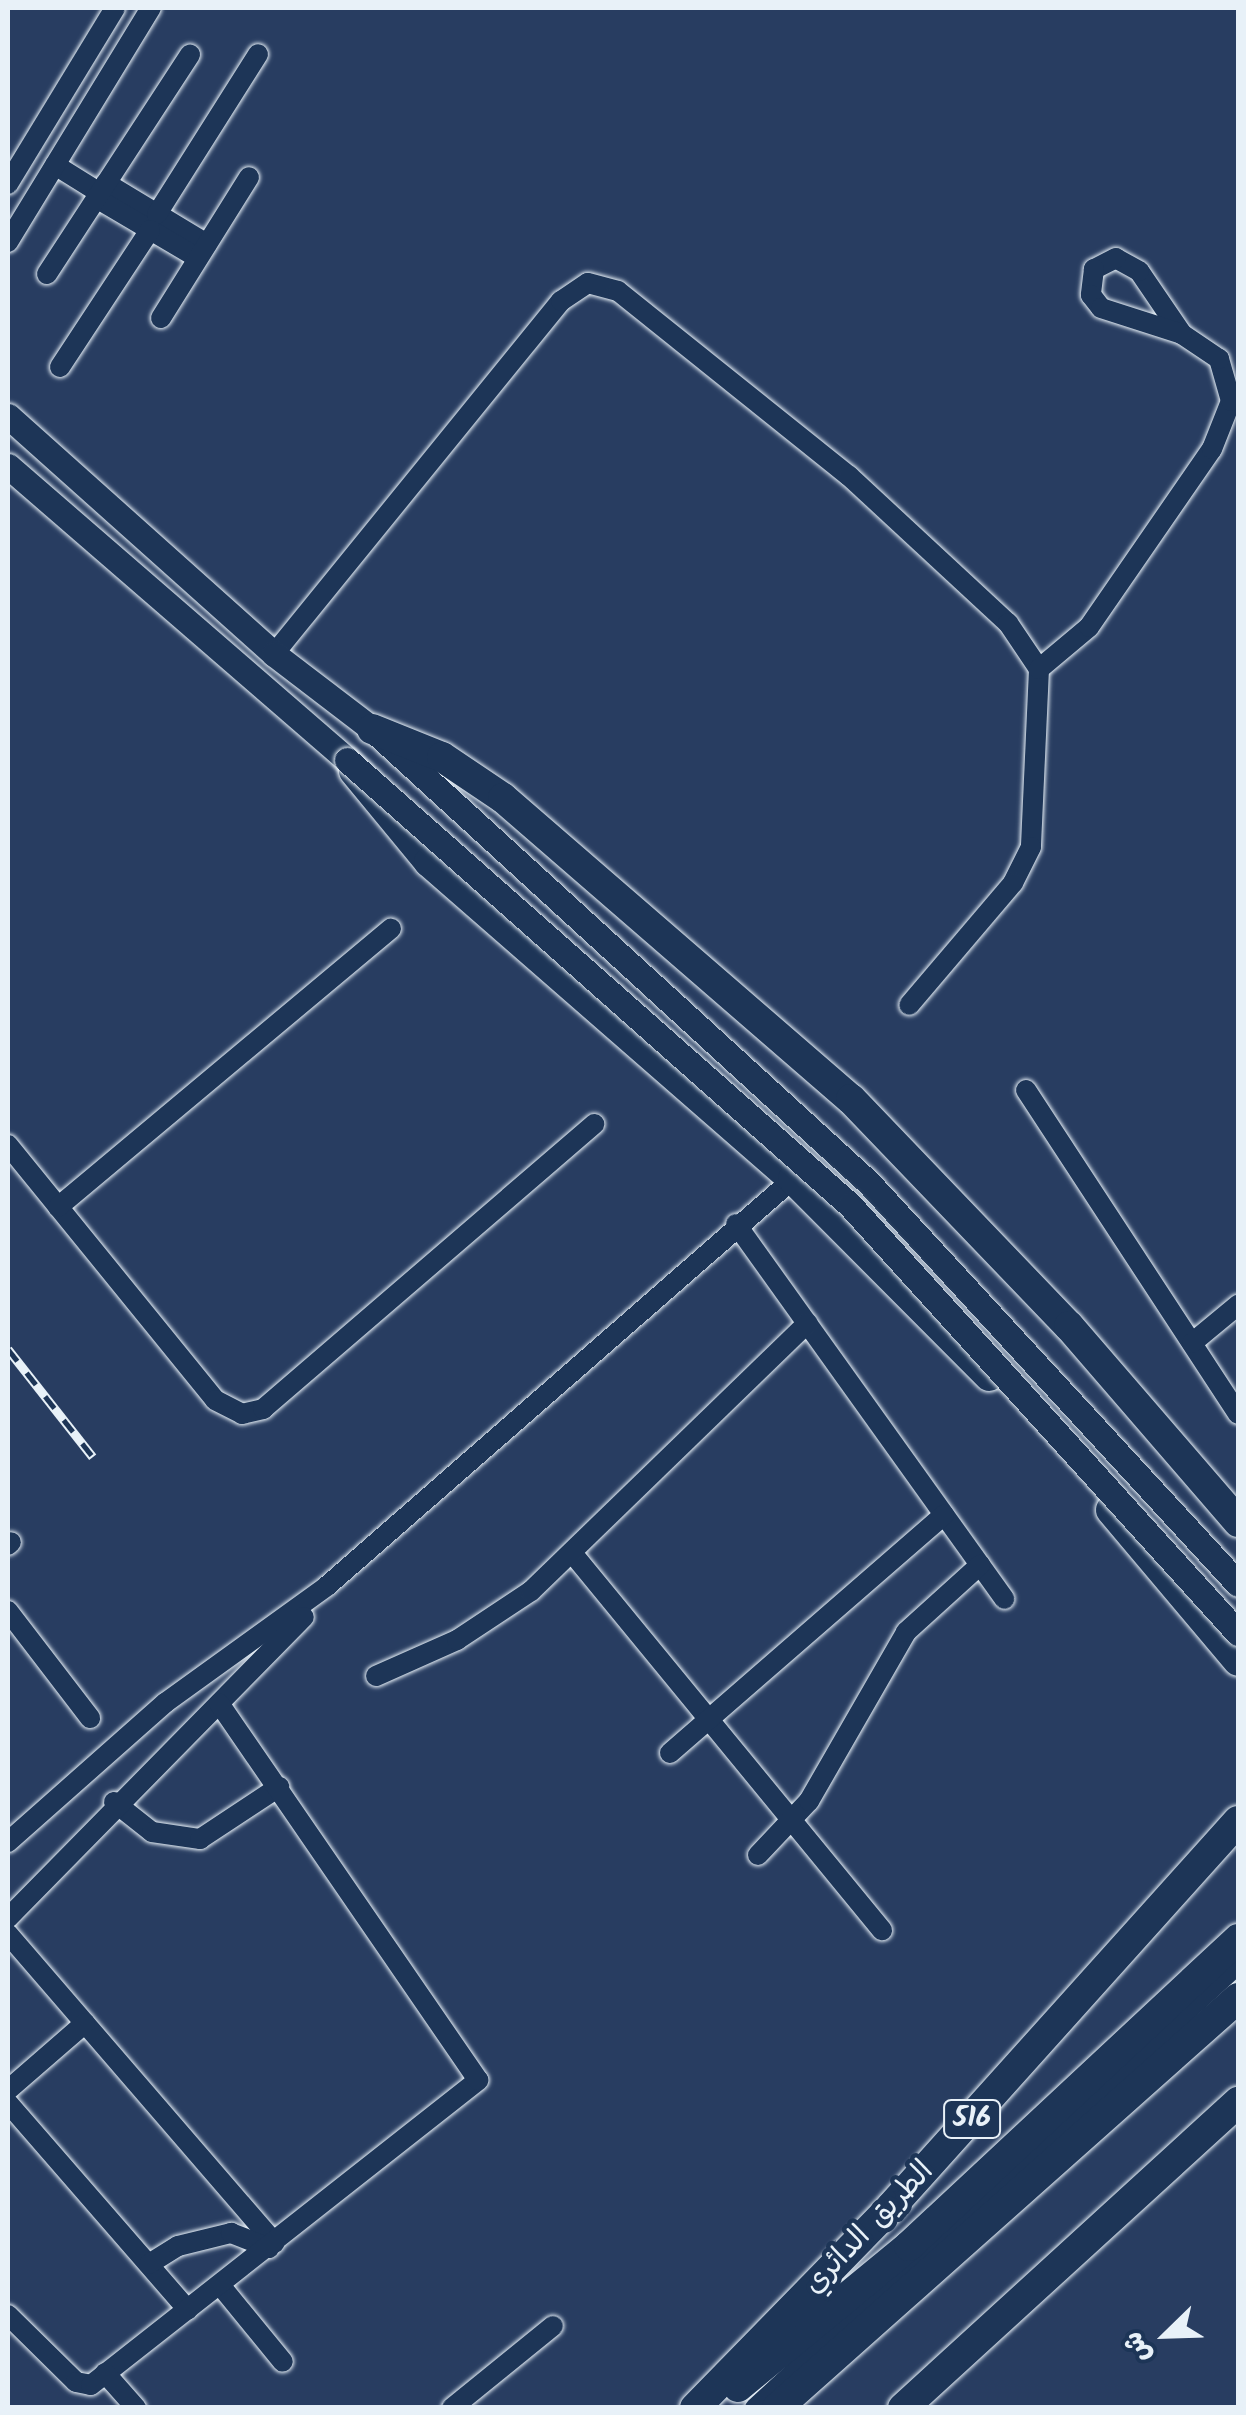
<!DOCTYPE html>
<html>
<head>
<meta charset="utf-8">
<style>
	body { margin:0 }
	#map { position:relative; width:1246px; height:2415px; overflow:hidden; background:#283d61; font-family:Kalam,"Playpen Sans Arabic",sans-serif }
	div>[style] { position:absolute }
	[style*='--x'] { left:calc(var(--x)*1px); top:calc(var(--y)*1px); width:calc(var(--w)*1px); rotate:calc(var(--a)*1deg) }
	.roads { filter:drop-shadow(0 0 2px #e8f1f8) drop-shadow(0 0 2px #e8f1f8) }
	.minor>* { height:20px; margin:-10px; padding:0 10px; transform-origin:10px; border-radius:10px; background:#1d3557 }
	.major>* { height:25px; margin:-12.5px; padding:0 12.5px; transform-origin:12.5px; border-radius:12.5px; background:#1d3557 }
	.highway>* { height:30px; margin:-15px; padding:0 15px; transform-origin:15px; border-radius:15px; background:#1d3557 }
	.rail>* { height:9px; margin-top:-4.5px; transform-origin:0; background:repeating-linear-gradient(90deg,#1d3557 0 15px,#e8f1f8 0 30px); box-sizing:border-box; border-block:2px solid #e8f1f8 }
	.bridges { filter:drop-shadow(0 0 2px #e8f1f8) drop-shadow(0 0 2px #e8f1f8) }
	.major-bridge>* { height:25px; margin:-12.5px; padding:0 12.5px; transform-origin:12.5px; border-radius:12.5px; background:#1d3557 }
	span { translate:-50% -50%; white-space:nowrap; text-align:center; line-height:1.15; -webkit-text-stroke:9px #1d3557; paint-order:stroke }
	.shield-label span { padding:2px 8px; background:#1d3557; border:2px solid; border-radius:8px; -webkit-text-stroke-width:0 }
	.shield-label { font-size:28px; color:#e8f1f8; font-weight:700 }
	.street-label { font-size:30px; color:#e8f1f8 }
	.frame { position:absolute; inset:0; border:10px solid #e8f1f8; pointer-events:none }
	.north { position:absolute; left:1116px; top:2285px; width:100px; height:100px; -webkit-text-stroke:8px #1d3557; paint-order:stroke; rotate:247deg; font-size:28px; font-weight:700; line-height:40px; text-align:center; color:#e8f1f8 }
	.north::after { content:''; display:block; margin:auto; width:35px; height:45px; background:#e8f1f8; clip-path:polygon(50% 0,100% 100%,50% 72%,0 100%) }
</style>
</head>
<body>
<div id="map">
	<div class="roads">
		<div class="minor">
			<div style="--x:55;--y:165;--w:53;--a:31.9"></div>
			<div style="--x:106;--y:183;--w:118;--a:31.1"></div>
			<div style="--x:8;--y:184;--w:206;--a:-58.7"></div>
			<div style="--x:96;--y:198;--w:118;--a:30.5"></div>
			<div style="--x:157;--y:214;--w:189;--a:-57.7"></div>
			<div style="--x:8;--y:242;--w:274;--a:-58.6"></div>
			<div style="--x:47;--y:274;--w:262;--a:-56.9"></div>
			<div style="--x:161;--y:318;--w:166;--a:-58"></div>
			<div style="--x:60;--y:367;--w:164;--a:-56.7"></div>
			<div style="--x:274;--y:654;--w:455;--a:-50.9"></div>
			<div style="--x:561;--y:301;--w:32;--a:-34"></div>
			<div style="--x:588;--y:283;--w:31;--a:15"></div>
			<div style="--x:618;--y:291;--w:296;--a:38.7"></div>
			<div style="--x:849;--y:476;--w:217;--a:42.8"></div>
			<div style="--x:1008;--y:623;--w:55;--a:56"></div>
			<div style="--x:1039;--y:669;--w:178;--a:92.6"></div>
			<div style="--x:1031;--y:847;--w:40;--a:116.6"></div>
			<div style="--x:1013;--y:883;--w:160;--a:130.4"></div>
			<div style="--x:1039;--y:669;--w:65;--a:-40"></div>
			<div style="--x:1089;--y:627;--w:216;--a:-55.4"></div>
			<div style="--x:1212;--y:449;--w:52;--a:-68.4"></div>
			<div style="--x:1231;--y:401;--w:44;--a:-105.9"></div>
			<div style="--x:1219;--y:359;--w:45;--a:-146"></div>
			<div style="--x:1182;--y:334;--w:76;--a:-124.3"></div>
			<div style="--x:1139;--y:271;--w:26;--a:-151"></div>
			<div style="--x:1116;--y:258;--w:25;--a:153"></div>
			<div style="--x:1094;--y:269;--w:26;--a:97"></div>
			<div style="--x:1091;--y:295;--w:16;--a:52"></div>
			<div style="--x:1101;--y:308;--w:85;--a:17.8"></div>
			<div style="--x:1026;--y:1090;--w:387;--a:56.8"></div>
			<div style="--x:8;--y:1145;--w:328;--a:50.9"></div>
			<div style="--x:215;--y:1400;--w:30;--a:27"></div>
			<div style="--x:242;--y:1414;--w:22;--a:-13"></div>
			<div style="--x:263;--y:1409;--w:437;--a:-40.7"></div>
			<div style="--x:58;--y:1207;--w:434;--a:-39.9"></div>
			<div style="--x:736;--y:1224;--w:461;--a:54.4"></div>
			<div style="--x:1192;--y:1343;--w:60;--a:-39.6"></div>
			<div style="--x:8;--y:1545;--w:4;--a:-45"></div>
			<div style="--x:573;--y:1554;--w:487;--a:50.6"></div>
			<div style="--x:8;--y:1611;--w:135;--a:52.5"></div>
			<div style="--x:376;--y:1676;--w:89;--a:-24"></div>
			<div style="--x:457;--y:1640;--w:89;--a:-33.5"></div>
			<div style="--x:531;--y:1591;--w:385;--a:-44.1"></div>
			<div style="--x:670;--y:1753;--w:363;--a:-41"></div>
			<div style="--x:114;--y:1802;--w:48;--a:38.3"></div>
			<div style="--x:152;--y:1832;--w:49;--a:8.3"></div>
			<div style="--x:200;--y:1839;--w:95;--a:-33.4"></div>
			<div style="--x:8;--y:1842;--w:210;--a:-41.5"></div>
			<div style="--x:165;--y:1703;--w:200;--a:-35.8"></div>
			<div style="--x:327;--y:1586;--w:619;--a:-41.13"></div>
			<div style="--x:758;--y:1855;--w:74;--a:-46.6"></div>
			<div style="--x:809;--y:1801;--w:195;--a:-60.1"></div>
			<div style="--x:906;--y:1632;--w:100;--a:-42.2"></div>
			<div style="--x:8;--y:1918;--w:422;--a:-45.5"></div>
			<div style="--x:8;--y:1934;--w:408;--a:49.2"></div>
			<div style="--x:8;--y:2090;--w:102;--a:-41"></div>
			<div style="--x:8;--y:2103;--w:274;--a:49"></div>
			<div style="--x:149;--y:2264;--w:34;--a:-32"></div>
			<div style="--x:178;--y:2246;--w:55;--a:-13.8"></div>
			<div style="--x:231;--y:2233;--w:41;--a:21.5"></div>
			<div style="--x:220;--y:2285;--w:99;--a:50.7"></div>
			<div style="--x:8;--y:2315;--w:95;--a:44.6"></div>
			<div style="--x:76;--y:2382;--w:15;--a:11"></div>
			<div style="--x:91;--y:2385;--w:493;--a:-38.2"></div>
			<div style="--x:478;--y:2080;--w:457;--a:-124.5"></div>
			<div style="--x:105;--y:2373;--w:47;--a:48.5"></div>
			<div style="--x:452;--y:2408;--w:130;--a:-39.1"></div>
			<div style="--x:755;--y:2408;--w:656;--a:-42.59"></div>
		</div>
		<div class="major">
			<div style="--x:8;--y:416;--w:357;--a:41.8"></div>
			<div style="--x:274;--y:654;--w:123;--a:37.4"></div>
			<div style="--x:372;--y:729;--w:672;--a:42.41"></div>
			<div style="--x:868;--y:1182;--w:546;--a:47.37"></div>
			<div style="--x:8;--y:466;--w:449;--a:40.9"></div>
		</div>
		<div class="highway">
			<div style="--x:372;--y:729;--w:75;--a:21.8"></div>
			<div style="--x:442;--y:757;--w:73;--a:33.9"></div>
			<div style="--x:503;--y:798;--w:460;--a:40.9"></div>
			<div style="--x:851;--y:1099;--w:315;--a:46.2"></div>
			<div style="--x:1069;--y:1326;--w:259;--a:49.2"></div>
			<div style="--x:354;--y:771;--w:118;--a:50.5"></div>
			<div style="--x:429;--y:862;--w:483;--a:41.1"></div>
			<div style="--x:793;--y:1179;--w:278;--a:45.1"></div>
			<div style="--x:1111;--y:1510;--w:197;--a:49.9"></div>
			<div style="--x:738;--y:2387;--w:222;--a:-39.5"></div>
			<div style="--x:909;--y:2246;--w:450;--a:-43"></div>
			<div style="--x:695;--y:2408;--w:281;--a:-45.7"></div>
			<div style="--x:891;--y:2207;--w:519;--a:-48.05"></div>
			<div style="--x:777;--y:2408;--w:617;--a:-41.65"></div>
			<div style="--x:903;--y:2408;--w:454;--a:-42.4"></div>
		</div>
	</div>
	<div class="rail">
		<div style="--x:8;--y:1349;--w:137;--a:51.8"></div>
	</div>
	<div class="bridges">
		<div class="major-bridge">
			<div style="--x:347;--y:760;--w:672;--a:41.5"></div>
			<div style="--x:850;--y:1205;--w:578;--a:47.81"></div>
		</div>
	</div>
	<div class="shield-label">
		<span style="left:972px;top:2119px">516</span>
	</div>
	<div class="street-label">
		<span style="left:869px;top:2228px;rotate:-46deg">الطريق الدائري</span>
	</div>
	<div class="frame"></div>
	<div class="north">ش</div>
</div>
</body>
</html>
